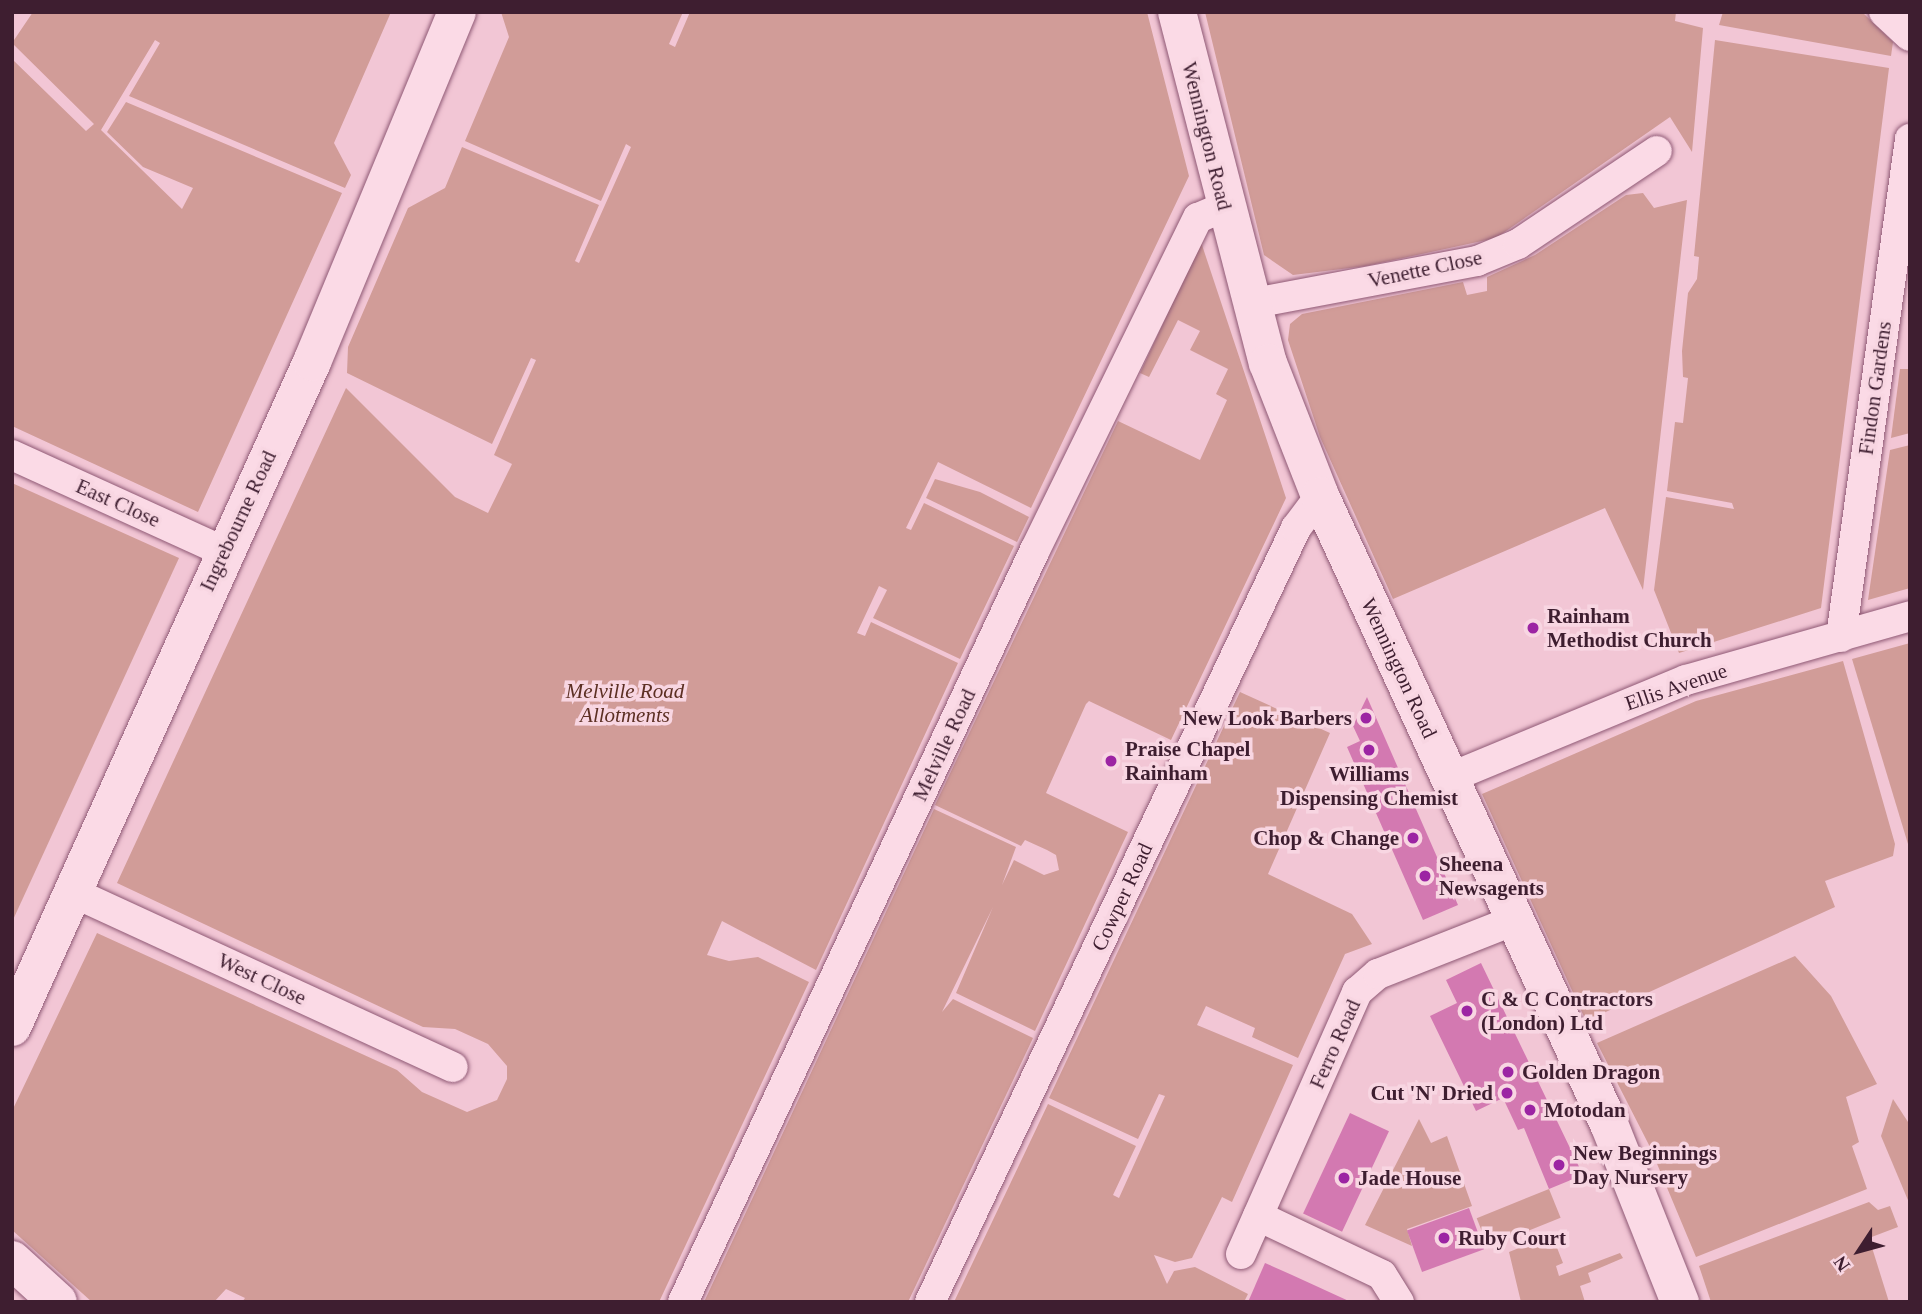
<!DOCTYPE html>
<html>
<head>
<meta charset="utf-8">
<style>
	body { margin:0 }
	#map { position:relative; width:1922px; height:1314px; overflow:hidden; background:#f2c6d5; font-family:"Times New Roman",serif }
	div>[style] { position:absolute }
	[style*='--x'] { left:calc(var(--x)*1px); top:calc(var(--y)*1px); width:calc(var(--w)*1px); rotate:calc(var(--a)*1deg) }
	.green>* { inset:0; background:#d19c98; transform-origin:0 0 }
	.building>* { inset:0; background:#d379b1; transform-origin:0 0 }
	.roads { filter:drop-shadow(0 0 2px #8f5975) drop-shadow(0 0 2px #8f5975) }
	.minor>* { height:30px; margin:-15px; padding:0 15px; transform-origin:15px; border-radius:15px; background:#fbdae6 }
	.tertiary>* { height:38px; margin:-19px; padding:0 19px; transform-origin:19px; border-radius:19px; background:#fbdae6 }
	.secondary>* { height:38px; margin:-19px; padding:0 19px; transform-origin:19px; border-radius:19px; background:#fbdae6 }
	.dots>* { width:19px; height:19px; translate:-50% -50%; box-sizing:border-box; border:4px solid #f8d6e2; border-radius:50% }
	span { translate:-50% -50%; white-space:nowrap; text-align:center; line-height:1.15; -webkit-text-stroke:7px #f8d6e2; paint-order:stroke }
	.street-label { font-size:21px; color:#3e1e30 }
	.poi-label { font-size:21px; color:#3e1e30; font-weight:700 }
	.left { translate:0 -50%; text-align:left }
	.right { translate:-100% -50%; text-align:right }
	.park-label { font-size:21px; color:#5c2f23; font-style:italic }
	.frame { position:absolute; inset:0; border:14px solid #3e1e30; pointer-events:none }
	.north { position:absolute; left:1824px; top:1216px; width:70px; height:70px; -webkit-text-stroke:5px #f8d6e2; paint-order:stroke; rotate:234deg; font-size:19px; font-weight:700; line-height:28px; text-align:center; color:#3e1e30 }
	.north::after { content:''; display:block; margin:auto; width:24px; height:32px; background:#3e1e30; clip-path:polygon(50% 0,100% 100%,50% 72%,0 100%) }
</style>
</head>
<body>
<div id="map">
	<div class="green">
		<div style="clip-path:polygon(33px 12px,391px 12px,334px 143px,351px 175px,345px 188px,129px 96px,160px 43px,155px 40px,101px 130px,182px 209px,193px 188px,143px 167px,107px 132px,126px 102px,342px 193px,198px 512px,12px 426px,12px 59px,86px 131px,94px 124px,12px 43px)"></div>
		<div style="clip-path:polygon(501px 12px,683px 12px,669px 44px,675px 47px,690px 12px,1147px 12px,1189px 176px,1031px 508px,938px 462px,906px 528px,911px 530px,924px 503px,1014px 546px,960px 659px,873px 618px,887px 590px,879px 586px,857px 633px,865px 636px,871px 622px,958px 663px,816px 970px,722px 921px,707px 955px,729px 961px,758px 957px,809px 982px,659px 1302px,242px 1302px,245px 1298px,226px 1289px,214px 1302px,92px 1302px,12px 1230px,12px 1111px,97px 933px,397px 1070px,422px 1092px,467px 1112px,497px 1100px,507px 1079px,507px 1066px,488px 1044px,455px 1029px,423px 1027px,117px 883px,346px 388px,455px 497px,488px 513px,512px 464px,494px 455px,536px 360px,531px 358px,492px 444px,347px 373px,348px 347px,408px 208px,445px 188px,462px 147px,599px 205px,575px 261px,579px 263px,631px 147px,626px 144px,601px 201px,465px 141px,509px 37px)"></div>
		<div style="clip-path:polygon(1205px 12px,1676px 12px,1675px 21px,1703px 28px,1692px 152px,1670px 117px,1496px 238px,1366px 266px,1293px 275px,1264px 255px)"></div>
		<div style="clip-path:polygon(1723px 12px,1862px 12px,1893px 42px,1891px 56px,1719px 25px)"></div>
		<div style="clip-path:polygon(1715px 40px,1889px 68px,1821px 608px,1679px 653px,1654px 590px,1666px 497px,1734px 509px,1732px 503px,1667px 491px,1675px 422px,1683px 423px,1688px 378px,1683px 377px,1682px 351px,1688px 293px,1697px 279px,1699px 257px,1694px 256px)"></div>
		<div style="clip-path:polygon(1643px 193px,1654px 208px,1687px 200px,1643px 590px,1605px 508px,1393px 599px,1320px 437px,1288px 340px,1290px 324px,1302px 314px,1463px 282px,1467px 295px,1487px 291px,1487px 277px,1535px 255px,1626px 195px)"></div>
		<div style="clip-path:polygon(1201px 242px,1286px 498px,1171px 740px,1089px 701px,1086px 704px,1046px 793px,1128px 832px,1035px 1031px,956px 993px,993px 907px,942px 1012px,953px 999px,1033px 1038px,908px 1302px,704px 1302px,934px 809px,1016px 847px,1002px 885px,1014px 860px,1044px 875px,1059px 870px,1056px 855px,1047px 850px,1025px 840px,1021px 846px,935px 805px,1118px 421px,1200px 460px,1227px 400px,1216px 394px,1228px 369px,1190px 350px,1200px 331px,1178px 320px,1149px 377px,1140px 373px)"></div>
		<div style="clip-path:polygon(1900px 369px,1910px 369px,1910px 433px,1891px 438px)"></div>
		<div style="clip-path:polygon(1910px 445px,1910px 588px,1868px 600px,1890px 450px)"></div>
		<div style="clip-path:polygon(935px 479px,980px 492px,1029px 517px,1017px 542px,926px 498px)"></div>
		<div style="clip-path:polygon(12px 483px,179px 558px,12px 922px)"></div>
		<div style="clip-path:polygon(1910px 643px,1910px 843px,1908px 844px,1852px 659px)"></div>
		<div style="clip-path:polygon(1843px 661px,1895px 844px,1893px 856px,1825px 881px,1835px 907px,1586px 1021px,1482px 794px,1696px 701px)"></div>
		<div style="clip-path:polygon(1240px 692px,1330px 733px,1268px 874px,1352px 914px,1372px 944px,1345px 954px,1298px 1058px,1252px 1037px,1255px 1028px,1206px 1006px,1197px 1025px,1293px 1065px,1232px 1202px,1222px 1197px,1192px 1258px,1175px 1262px,1154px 1255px,1167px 1284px,1174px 1271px,1195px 1267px,1248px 1294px,1244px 1302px,954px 1302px,1048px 1104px,1136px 1146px,1113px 1195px,1119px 1198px,1165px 1096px,1159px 1094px,1138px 1139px,1049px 1098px)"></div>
		<div style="clip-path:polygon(1795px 956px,1831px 996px,1877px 1084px,1846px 1097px,1859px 1142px,1852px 1146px,1867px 1189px,1696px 1257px,1650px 1147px,1597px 1043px)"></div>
		<div style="clip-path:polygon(1893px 1099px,1910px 1125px,1910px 1205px,1881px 1136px)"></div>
		<div style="clip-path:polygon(1419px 1119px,1431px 1143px,1447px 1136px,1472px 1206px,1407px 1229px,1412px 1246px,1365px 1225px)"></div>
		<div style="left:1549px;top:1189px;width:31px;height:78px;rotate:68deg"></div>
		<div style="clip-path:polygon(1869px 1202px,1878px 1210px,1890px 1206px,1898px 1227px,1869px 1238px,1889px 1302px,1711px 1302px,1699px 1266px)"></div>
		<div style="clip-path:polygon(1552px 1235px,1563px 1263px,1556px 1266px,1559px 1276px,1620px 1253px,1623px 1258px,1588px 1273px,1591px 1282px,1580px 1286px,1585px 1302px,1521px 1302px,1509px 1252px)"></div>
	</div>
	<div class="building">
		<div style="clip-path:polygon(1367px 697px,1458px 905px,1423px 920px,1347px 747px,1360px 741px,1353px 726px)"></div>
		<div style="clip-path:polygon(1481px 963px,1583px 1175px,1549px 1189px,1524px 1128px,1518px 1130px,1503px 1098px,1476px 1111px,1430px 1016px,1457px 1003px,1446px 980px)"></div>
		<div style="left:1350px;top:1113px;width:43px;height:111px;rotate:25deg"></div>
		<div style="left:1469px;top:1208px;width:44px;height:66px;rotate:70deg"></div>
		<div style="clip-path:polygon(1265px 1263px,1292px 1275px,1351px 1302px,1248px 1302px)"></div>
	</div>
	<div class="roads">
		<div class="minor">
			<div style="--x:1884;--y:12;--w:35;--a:43"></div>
			<div style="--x:1249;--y:304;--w:232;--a:-10.7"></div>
			<div style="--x:1477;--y:261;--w:44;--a:-22.5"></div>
			<div style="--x:1518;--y:244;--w:167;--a:-33.8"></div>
			<div style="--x:12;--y:455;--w:232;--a:24.5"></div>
			<div style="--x:1841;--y:637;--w:503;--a:-82.11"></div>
			<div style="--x:1449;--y:778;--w:256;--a:-22.5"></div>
			<div style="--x:1686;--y:680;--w:233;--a:-15.9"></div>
			<div style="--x:72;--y:892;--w:419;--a:24.7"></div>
			<div style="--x:1258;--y:1216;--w:137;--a:25.4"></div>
			<div style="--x:1382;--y:1275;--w:32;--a:58"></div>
			<div style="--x:1241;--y:1254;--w:287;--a:-66.1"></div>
			<div style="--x:1357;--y:992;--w:28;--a:-41"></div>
			<div style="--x:1378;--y:974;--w:147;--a:-21.5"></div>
			<div style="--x:683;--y:1302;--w:830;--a:-64.92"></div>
			<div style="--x:1035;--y:550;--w:370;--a:-63.9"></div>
			<div style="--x:1198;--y:218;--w:28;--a:-23"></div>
			<div style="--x:930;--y:1302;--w:856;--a:-64.69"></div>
			<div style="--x:1296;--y:528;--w:40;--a:-53"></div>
		</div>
		<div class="tertiary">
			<div style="--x:12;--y:1027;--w:730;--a:-65.72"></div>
			<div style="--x:312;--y:362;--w:379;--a:-67.5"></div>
			<div style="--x:12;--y:1260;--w:62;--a:42.4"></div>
		</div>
		<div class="secondary">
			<div style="--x:1177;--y:12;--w:363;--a:75.5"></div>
			<div style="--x:1268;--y:363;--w:143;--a:68.6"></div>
			<div style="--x:1320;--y:496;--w:691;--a:65.29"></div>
			<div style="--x:1609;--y:1124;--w:192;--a:68.3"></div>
		</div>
	</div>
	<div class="dots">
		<div style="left:1533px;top:628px;background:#9c24a3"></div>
		<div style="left:1366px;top:718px;background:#9c24a3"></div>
		<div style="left:1369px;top:750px;background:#9c24a3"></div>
		<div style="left:1111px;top:761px;background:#9c24a3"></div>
		<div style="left:1413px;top:838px;background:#9c24a3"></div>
		<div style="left:1425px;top:876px;background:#9c24a3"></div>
		<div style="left:1467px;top:1011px;background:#9c24a3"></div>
		<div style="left:1508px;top:1072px;background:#9c24a3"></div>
		<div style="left:1507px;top:1093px;background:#9c24a3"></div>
		<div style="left:1530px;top:1110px;background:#9c24a3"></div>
		<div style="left:1559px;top:1165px;background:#9c24a3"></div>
		<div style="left:1344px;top:1178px;background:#9c24a3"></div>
		<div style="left:1444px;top:1238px;background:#9c24a3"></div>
	</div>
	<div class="street-label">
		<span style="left:1207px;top:136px;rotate:76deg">Wennington Road</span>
		<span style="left:1425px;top:269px;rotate:-12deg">Venette Close</span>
		<span style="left:1875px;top:388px;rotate:-82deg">Findon Gardens</span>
		<span style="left:118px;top:503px;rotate:24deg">East Close</span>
		<span style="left:238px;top:521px;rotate:-65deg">Ingrebourne Road</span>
		<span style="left:1399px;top:668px;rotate:65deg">Wennington Road</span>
		<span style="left:1676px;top:687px;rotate:-19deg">Ellis Avenue</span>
		<span style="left:944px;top:745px;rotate:-65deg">Melville Road</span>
		<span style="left:1122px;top:897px;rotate:-65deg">Cowper Road</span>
		<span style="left:262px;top:979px;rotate:25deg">West Close</span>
		<span style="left:1335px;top:1044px;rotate:-66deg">Ferro Road</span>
	</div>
	<div class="poi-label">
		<span class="left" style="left:1547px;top:628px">Rainham<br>Methodist Church</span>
		<span class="right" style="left:1352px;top:718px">New Look Barbers</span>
		<span class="left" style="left:1125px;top:761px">Praise Chapel<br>Rainham</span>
		<span style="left:1369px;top:786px">Williams<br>Dispensing Chemist</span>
		<span class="right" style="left:1399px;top:838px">Chop &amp; Change</span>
		<span class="left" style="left:1439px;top:876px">Sheena<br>Newsagents</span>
		<span class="left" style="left:1481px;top:1011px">C &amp; C Contractors<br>(London) Ltd</span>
		<span class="left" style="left:1522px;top:1072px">Golden Dragon</span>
		<span class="right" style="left:1493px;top:1093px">Cut 'N' Dried</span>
		<span class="left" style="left:1544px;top:1110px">Motodan</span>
		<span class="left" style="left:1573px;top:1165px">New Beginnings<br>Day Nursery</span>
		<span class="left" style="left:1358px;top:1178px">Jade House</span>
		<span class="left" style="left:1458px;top:1238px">Ruby Court</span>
	</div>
	<div class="park-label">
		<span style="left:625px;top:703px">Melville Road<br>Allotments</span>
	</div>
	<div class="frame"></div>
	<div class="north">N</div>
</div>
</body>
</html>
